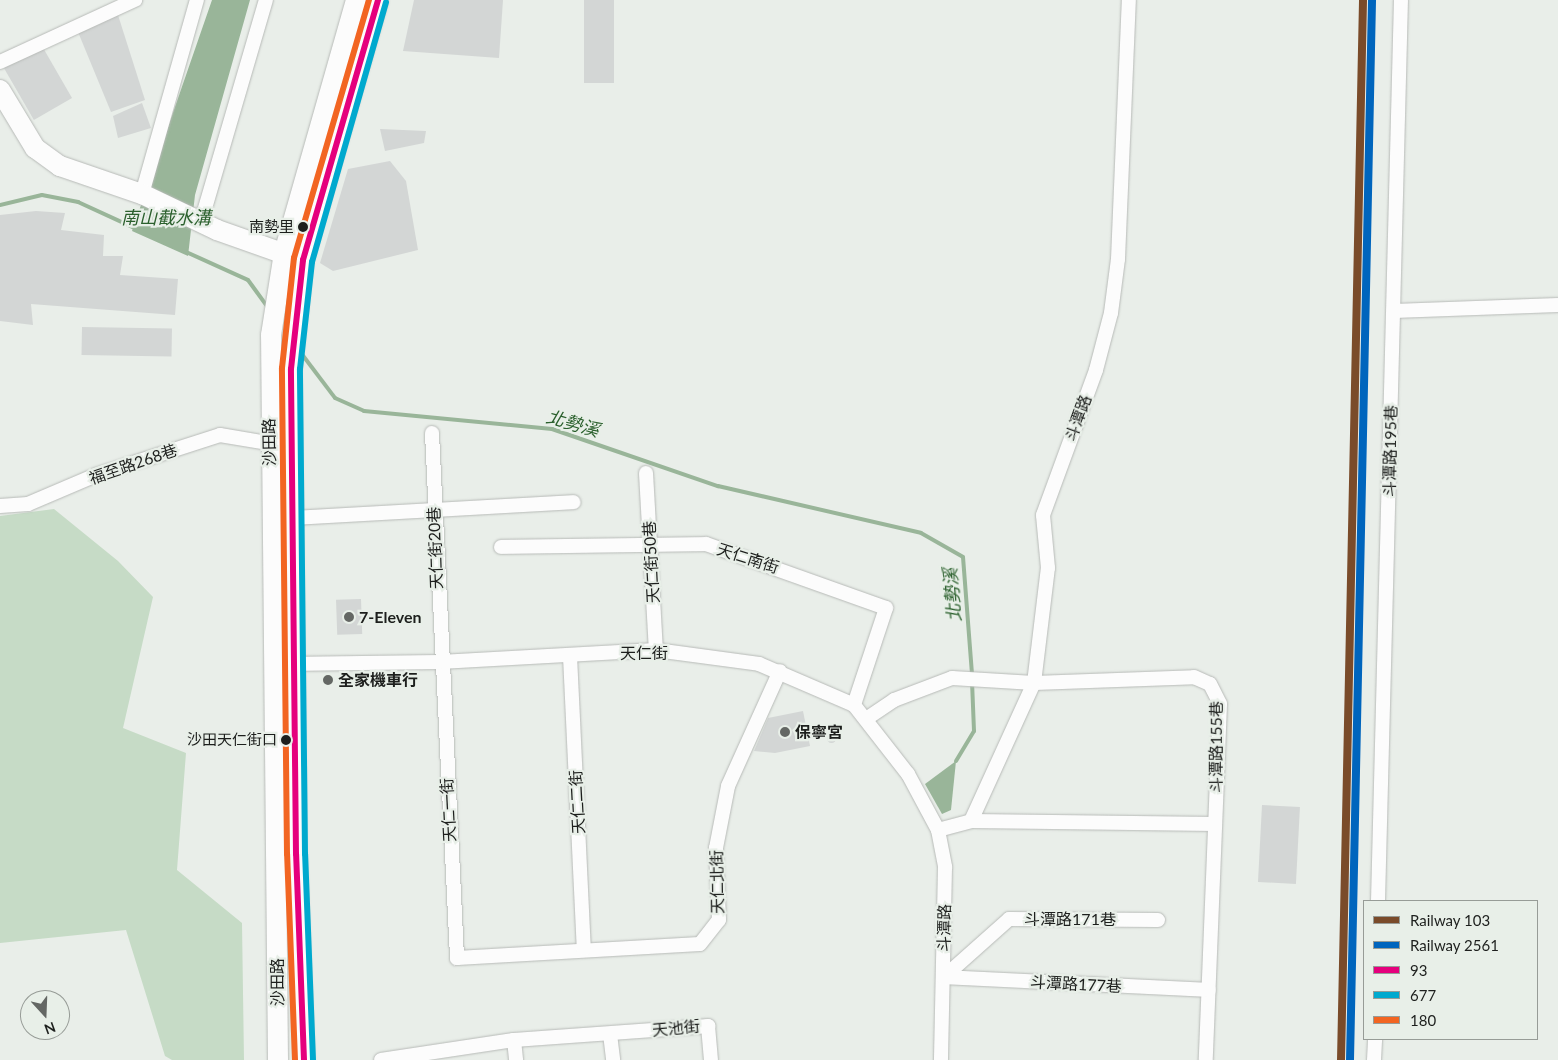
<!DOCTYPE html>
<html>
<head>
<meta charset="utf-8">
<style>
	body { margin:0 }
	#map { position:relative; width:1558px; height:1060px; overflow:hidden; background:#e9eee9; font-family:Lato,"Noto Sans TC",sans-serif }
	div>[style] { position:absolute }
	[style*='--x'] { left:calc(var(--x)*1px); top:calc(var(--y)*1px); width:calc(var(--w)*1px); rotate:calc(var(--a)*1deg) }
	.green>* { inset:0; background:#c6dbc6 }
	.water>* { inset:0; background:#99b599 }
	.stream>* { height:4px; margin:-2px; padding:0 2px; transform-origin:2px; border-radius:2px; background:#99b599 }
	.building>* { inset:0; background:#d3d6d5; transform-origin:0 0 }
	.round { border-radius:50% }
	.roads { filter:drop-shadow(0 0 1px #b7bab7) drop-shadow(0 0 1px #b7bab7) }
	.street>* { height:14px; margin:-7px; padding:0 7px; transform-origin:7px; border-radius:7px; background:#fcfcfc }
	.secondary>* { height:20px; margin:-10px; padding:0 10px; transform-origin:10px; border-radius:10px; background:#fcfcfc }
	.bus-1>* { height:6px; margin:-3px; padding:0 3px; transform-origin:3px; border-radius:3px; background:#e5007d }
	.bus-2>* { height:6px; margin:-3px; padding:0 3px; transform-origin:3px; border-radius:3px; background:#00a9ce }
	.bus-3>* { height:6px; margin:-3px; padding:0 3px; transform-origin:3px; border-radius:3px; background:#f26522 }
	.rail-1>* { height:8px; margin:-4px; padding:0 4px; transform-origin:4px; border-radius:4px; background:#7a4b2a }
	.rail-2>* { height:8px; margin:-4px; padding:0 4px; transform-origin:4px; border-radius:4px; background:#0065bd }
	.dots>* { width:14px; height:14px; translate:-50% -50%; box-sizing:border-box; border:2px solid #e8efe8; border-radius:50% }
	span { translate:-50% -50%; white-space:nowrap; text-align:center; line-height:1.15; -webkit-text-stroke:4.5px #e8efe8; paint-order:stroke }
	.bus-label { font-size:15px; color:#1d1f1d }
	.right { translate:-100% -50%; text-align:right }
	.street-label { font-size:16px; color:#1d1f1d }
	.poi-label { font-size:16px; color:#1d1f1d; font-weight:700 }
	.left { translate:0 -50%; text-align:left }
	.water-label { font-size:18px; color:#2b602d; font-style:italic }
	.legend { position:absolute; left:1363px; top:900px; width:175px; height:140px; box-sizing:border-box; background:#e8efe8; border:1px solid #979c97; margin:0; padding:6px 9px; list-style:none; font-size:15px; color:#1d1f1d }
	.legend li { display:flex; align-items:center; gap:10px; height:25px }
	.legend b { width:25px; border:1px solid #979c97 }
	.north { position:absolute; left:20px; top:990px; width:50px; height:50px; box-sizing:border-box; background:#e8efe8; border:1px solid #979c97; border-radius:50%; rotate:160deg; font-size:14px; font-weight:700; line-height:20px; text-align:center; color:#1d1f1d }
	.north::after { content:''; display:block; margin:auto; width:18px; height:22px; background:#646764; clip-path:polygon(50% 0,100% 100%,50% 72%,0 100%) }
</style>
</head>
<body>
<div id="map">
	<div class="green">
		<div style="clip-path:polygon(54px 509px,118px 561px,153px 597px,123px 728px,186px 753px,177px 870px,242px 923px,244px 1060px,172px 1060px,165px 1056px,126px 930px,0 943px,0 516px)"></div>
	</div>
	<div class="water">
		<div style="clip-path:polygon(212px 0,250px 0,195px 195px,188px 256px,132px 231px)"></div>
		<div style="clip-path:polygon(956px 761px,951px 810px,942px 814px,925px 784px)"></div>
	</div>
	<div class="stream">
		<div style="--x:0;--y:205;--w:43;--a:-13.4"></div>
		<div style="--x:42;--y:195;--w:37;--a:11"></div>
		<div style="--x:78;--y:202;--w:65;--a:24.6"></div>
		<div style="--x:184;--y:251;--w:70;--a:24.4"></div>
		<div style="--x:248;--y:280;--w:36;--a:54"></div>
		<div style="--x:301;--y:353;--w:56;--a:52.9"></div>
		<div style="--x:335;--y:398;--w:32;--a:24"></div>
		<div style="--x:364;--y:411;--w:189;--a:5.5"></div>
		<div style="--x:552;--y:429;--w:176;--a:19"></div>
		<div style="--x:718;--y:486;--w:208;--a:13"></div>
		<div style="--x:921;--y:533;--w:48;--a:29.7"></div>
		<div style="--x:963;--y:557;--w:118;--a:85.6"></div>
		<div style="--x:956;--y:761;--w:35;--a:-59"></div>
		<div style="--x:974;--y:731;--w:49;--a:-92.3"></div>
	</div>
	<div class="building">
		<div style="clip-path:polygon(414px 0,503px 0,499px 58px,403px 51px)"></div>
		<div style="left:584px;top:0;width:30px;height:83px"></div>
		<div style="clip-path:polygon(118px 15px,145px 100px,111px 112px,78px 32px)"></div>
		<div style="left:42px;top:46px;width:60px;height:44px;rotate:60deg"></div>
		<div style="clip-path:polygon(142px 103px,151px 128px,118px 138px,113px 116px)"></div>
		<div style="clip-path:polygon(380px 129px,426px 131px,424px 143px,385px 151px)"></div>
		<div style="clip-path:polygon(390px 161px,406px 181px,418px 250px,333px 271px,320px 263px,348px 169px)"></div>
		<div style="clip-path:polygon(36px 211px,65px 213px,61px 230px,104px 235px,103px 256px,123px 256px,120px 275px,178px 279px,175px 315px,31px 304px,33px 325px,0 321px,0 215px)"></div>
		<div style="left:82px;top:327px;width:90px;height:28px;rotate:1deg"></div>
		<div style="left:361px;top:599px;width:35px;height:25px;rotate:88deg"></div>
		<div style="clip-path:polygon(803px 711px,810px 746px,775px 753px,754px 751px,768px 718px)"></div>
		<div class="round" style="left:826.5px;top:733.5px;width:9px;height:9px"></div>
		<div style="left:1262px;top:805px;width:38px;height:77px;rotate:3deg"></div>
	</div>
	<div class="roads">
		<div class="street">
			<div style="--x:0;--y:62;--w:149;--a:-24.7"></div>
			<div style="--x:142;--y:194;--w:202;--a:-74.2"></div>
			<div style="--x:201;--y:222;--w:231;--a:-73.7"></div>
			<div style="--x:1394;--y:311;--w:164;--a:-2.1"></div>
			<div style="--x:432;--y:433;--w:526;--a:87.27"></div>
			<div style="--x:457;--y:958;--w:243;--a:-3.3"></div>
			<div style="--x:700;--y:944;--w:31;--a:-52"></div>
			<div style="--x:719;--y:920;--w:72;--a:-92.4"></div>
			<div style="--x:716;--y:848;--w:63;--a:-79"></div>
			<div style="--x:728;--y:786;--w:126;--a:-65.7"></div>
			<div style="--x:646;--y:473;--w:177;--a:86.8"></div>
			<div style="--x:0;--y:506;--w:28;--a:-4"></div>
			<div style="--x:28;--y:504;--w:74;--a:-23.1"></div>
			<div style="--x:96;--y:475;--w:130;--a:-17.9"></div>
			<div style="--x:220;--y:435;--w:49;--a:9.5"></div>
			<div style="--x:291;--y:518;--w:283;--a:-3.2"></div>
			<div style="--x:501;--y:547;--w:205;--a:-0.8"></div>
			<div style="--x:706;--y:544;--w:191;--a:19.6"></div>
			<div style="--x:886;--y:608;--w:102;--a:108.3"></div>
			<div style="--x:570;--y:656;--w:293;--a:87.3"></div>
			<div style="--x:285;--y:664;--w:155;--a:-0.7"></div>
			<div style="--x:440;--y:662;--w:216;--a:-3.2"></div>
			<div style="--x:656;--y:650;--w:104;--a:7.7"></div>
			<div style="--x:759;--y:664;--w:103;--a:23.3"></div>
			<div style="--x:854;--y:705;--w:88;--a:52"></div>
			<div style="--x:908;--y:774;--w:64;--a:61.8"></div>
			<div style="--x:938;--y:830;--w:38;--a:79"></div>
			<div style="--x:945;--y:867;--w:193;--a:91.2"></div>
			<div style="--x:866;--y:719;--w:34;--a:-34"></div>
			<div style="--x:894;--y:700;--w:62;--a:-20.8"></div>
			<div style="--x:952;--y:678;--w:82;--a:3.5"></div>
			<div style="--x:1034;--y:683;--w:160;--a:-2.1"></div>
			<div style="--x:1194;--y:677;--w:17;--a:24"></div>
			<div style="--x:1210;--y:684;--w:22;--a:63"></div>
			<div style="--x:1220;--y:704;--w:356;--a:92.3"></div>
			<div style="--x:971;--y:821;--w:244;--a:0.7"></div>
			<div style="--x:938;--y:830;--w:34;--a:-15"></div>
			<div style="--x:971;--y:821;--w:152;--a:-65.5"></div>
			<div style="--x:1034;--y:683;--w:116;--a:-83.1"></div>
			<div style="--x:1048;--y:568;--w:53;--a:-95.4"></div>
			<div style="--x:1043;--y:515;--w:154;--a:-69.9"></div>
			<div style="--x:1096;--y:370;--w:59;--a:-75.3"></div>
			<div style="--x:1111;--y:313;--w:54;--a:-82.6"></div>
			<div style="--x:1118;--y:259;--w:259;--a:-87.6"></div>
			<div style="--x:1378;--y:901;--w:901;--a:-88.54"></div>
			<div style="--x:944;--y:977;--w:265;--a:2.8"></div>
			<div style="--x:944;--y:977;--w:87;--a:-41.7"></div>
			<div style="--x:1009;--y:919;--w:149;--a:0.4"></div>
			<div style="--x:610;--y:1034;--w:26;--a:83"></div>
			<div style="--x:514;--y:1040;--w:20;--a:84"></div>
			<div style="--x:381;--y:1060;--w:134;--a:-8.6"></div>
			<div style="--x:514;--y:1040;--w:195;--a:-4.1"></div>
			<div style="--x:708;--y:1026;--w:34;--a:85"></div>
			<div style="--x:1374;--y:1060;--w:21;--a:-87"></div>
		</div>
		<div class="secondary">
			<div style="--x:0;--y:90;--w:68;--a:58.9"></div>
			<div style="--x:35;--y:148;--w:31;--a:36"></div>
			<div style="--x:60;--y:166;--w:87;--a:18.9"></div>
			<div style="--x:142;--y:194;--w:83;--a:25.6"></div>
			<div style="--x:217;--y:230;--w:84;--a:19.5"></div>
			<div style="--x:278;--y:1060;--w:725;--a:-90.55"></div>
			<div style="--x:271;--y:335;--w:83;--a:-81"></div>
			<div style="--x:284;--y:253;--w:263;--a:-74.1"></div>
			<div style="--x:304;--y:1060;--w:206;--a:-92.2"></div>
			<div style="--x:296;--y:854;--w:485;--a:-90.6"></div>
			<div style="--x:291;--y:369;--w:110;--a:-83.7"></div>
			<div style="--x:303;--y:260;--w:271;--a:-73.9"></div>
		</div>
	</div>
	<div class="bus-1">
		<div style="--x:304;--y:1060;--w:206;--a:-92.2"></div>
		<div style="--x:296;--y:854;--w:485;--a:-90.6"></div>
		<div style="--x:291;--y:369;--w:110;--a:-83.7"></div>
		<div style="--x:303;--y:260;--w:271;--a:-73.9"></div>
	</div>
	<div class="bus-2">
		<div style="--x:313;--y:1060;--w:206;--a:-92.2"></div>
		<div style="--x:305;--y:854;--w:485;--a:-90.6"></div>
		<div style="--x:300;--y:369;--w:108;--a:-83.6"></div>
		<div style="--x:312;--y:262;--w:270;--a:-74.1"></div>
	</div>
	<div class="bus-3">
		<div style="--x:295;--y:1060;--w:206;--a:-92.2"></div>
		<div style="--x:287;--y:854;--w:486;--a:-90.6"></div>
		<div style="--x:282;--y:368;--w:111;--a:-83.8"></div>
		<div style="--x:294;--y:258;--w:269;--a:-73.8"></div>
	</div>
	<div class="rail-1">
		<div style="--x:1341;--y:1060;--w:1060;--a:-88.81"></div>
	</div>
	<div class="rail-2">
		<div style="--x:1350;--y:1060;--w:1060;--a:-88.81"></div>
	</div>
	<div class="dots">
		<div style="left:303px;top:227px;background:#1d1f1d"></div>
		<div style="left:349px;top:617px;background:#646764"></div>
		<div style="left:328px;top:680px;background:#646764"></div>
		<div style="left:785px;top:732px;background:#646764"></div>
		<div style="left:286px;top:740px;background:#1d1f1d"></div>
	</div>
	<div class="bus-label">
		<span class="right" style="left:294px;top:227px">南勢里</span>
		<span class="right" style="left:277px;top:740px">沙田天仁街口</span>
	</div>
	<div class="street-label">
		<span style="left:1078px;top:418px;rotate:-70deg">斗潭路</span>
		<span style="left:269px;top:442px;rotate:-91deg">沙田路</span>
		<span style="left:1390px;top:451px;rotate:-89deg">斗潭路195巷</span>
		<span style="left:133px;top:464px;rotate:-19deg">福至路268巷</span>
		<span style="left:435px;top:548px;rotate:-92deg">天仁街20巷</span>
		<span style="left:748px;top:558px;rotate:18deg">天仁南街</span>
		<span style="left:651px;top:562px;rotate:-93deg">天仁街50巷</span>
		<span style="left:644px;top:653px">天仁街</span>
		<span style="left:1216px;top:747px;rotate:-90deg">斗潭路155巷</span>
		<span style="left:577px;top:802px;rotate:-93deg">天仁二街</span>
		<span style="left:448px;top:810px;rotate:-93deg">天仁一街</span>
		<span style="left:717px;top:882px;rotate:-91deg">天仁北街</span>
		<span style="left:1070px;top:919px">斗潭路171巷</span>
		<span style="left:944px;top:928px;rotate:-89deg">斗潭路</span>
		<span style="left:277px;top:982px;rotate:-90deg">沙田路</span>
		<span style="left:1076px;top:984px;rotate:3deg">斗潭路177巷</span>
		<span style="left:676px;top:1028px;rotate:-5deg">天池街</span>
	</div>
	<div class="poi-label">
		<span class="left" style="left:359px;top:617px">7-Eleven</span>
		<span class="left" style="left:338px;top:680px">全家機車行</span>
		<span class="left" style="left:795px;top:732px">保寧宮</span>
	</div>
	<div class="water-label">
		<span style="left:166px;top:217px">南山截水溝</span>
		<span style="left:573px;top:423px;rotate:16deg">北勢溪</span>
		<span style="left:952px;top:595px;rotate:-95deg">北勢溪</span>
	</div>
	<ul class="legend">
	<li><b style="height:6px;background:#7a4b2a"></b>Railway 103</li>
	<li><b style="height:6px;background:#0065bd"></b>Railway 2561</li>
	<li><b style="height:6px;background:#e5007d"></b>93</li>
	<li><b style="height:6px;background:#00a9ce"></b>677</li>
	<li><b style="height:6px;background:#f26522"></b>180</li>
	</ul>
	<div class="north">N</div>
</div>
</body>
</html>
